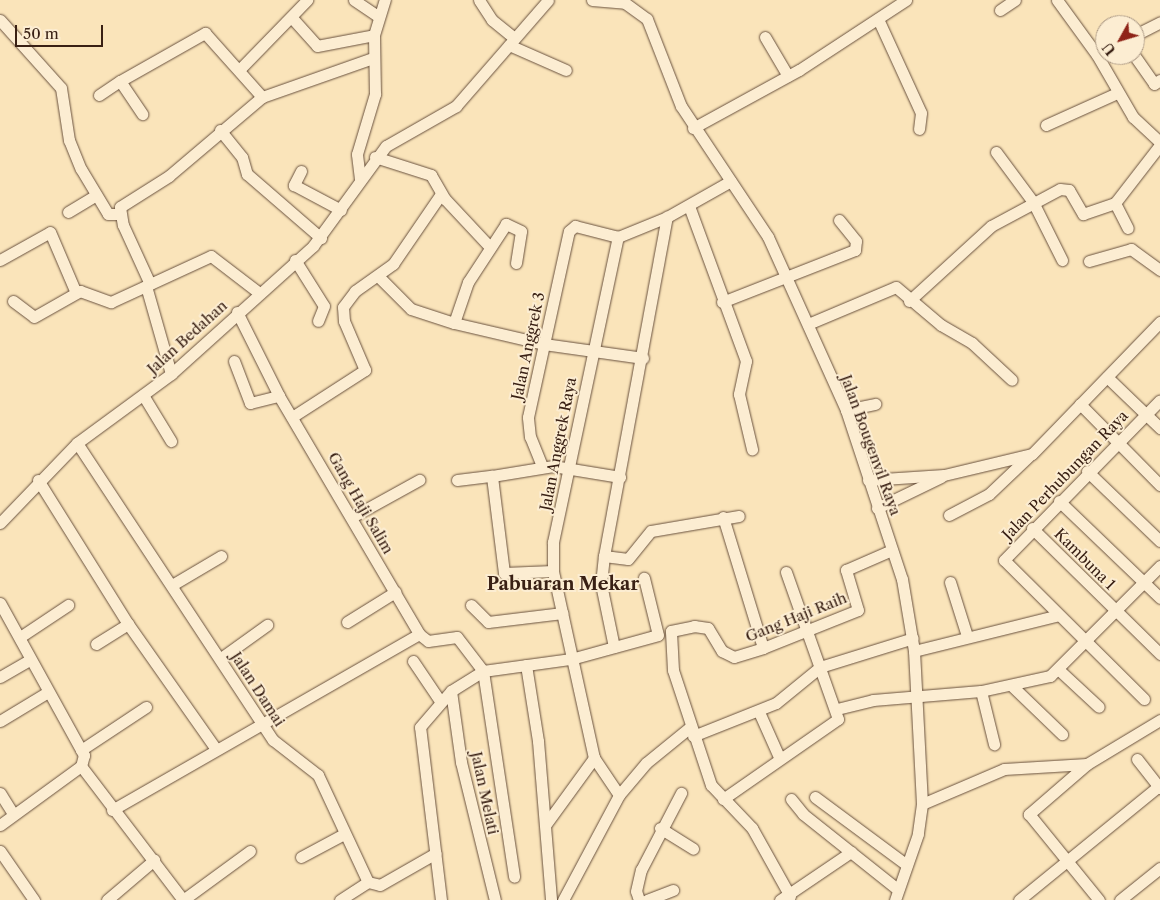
<!DOCTYPE html>
<html>
<head>
<meta charset="utf-8">
<style>
	body { margin:0 }
	#map { position:relative; width:1160px; height:900px; overflow:hidden; background:#fae4ba; font-family:"Libre Caslon Text",serif }
	div>[style] { position:absolute }
	[style*='--x'] { left:calc(var(--x)*1px); top:calc(var(--y)*1px); width:calc(var(--w)*1px); rotate:calc(var(--a)*1deg) }
	.roads { filter:drop-shadow(0 0 1px #69513e) drop-shadow(0 0 1px #69513e) }
	.street>* { height:11px; margin:-5.5px; padding:0 5.5px; transform-origin:5.5px; border-radius:5.5px; background:#fcedd2 }
	span { translate:-50% -50%; white-space:nowrap; text-align:center; line-height:1.15; -webkit-text-stroke:4px #fcedd2; paint-order:stroke }
	.street-label { font-size:15px; color:#392014 }
	.quarter-label { font-size:18px; color:#392014; font-weight:700 }
	.north { position:absolute; left:1095px; top:15px; width:50px; height:50px; box-sizing:border-box; background:#fcedd2; border:1px solid #ae9b86; border-radius:50%; rotate:231deg; font-size:14px; font-weight:700; line-height:20px; text-align:center; color:#392014 }
	.north::after { content:''; display:block; margin:auto; width:18px; height:22px; background:#8f2418; clip-path:polygon(50% 0,100% 100%,50% 72%,0 100%) }
	.scale { position:absolute; left:15px; top:25px; width:88px; height:22px; box-sizing:border-box; border:2px solid #392014; border-top:0; padding-left:6px; font-size:15px; line-height:18px; white-space:nowrap; color:#392014; -webkit-text-stroke:4px #fcedd2; paint-order:stroke }
</style>
</head>
<body>
<div id="map">
	<div class="roads">
		<div class="street">
			<div style="--x:354;--y:0;--w:29;--a:34"></div>
			<div style="--x:479;--y:0;--w:24;--a:57"></div>
			<div style="--x:492;--y:20;--w:28;--a:39"></div>
			<div style="--x:592;--y:0;--w:33;--a:5"></div>
			<div style="--x:625;--y:3;--w:27;--a:36"></div>
			<div style="--x:647;--y:19;--w:93;--a:68.7"></div>
			<div style="--x:681;--y:106;--w:157;--a:56.4"></div>
			<div style="--x:768;--y:237;--w:190;--a:65.7"></div>
			<div style="--x:846;--y:410;--w:178;--a:71.7"></div>
			<div style="--x:902;--y:579;--w:73;--a:80.5"></div>
			<div style="--x:914;--y:651;--w:153;--a:87"></div>
			<div style="--x:922;--y:804;--w:30;--a:98"></div>
			<div style="--x:918;--y:834;--w:70;--a:109.2"></div>
			<div style="--x:1057;--y:0;--w:68;--a:54"></div>
			<div style="--x:1097;--y:55;--w:72;--a:59.9"></div>
			<div style="--x:1133;--y:117;--w:37;--a:43"></div>
			<div style="--x:1000;--y:10;--w:18;--a:-34"></div>
			<div style="--x:293;--y:19;--w:36;--a:48"></div>
			<div style="--x:317;--y:46;--w:58;--a:-10.9"></div>
			<div style="--x:878;--y:19;--w:103;--a:65.4"></div>
			<div style="--x:921;--y:113;--w:16;--a:97"></div>
			<div style="--x:0;--y:20;--w:91;--a:48.1"></div>
			<div style="--x:61;--y:88;--w:53;--a:81.3"></div>
			<div style="--x:69;--y:140;--w:31;--a:68"></div>
			<div style="--x:81;--y:169;--w:52;--a:59"></div>
			<div style="--x:108;--y:214;--w:11;--a:0"></div>
			<div style="--x:1135;--y:35;--w:28;--a:-27"></div>
			<div style="--x:765;--y:37;--w:45;--a:59.5"></div>
			<div style="--x:509;--y:45;--w:62;--a:23.7"></div>
			<div style="--x:1134;--y:55;--w:35;--a:55"></div>
			<div style="--x:1154;--y:84;--w:7;--a:-34"></div>
			<div style="--x:239;--y:70;--w:98;--a:-45.8"></div>
			<div style="--x:120;--y:81;--w:98;--a:-29.5"></div>
			<div style="--x:205;--y:33;--w:86;--a:48.3"></div>
			<div style="--x:262;--y:97;--w:122;--a:139.7"></div>
			<div style="--x:169;--y:176;--w:58;--a:147.7"></div>
			<div style="--x:120;--y:207;--w:18;--a:81"></div>
			<div style="--x:123;--y:225;--w:65;--a:65.4"></div>
			<div style="--x:99;--y:95;--w:25;--a:-34"></div>
			<div style="--x:120;--y:81;--w:40;--a:56"></div>
			<div style="--x:262;--y:97;--w:118;--a:-19.4"></div>
			<div style="--x:1046;--y:125;--w:78;--a:-24.3"></div>
			<div style="--x:693;--y:128;--w:121;--a:-28.7"></div>
			<div style="--x:799;--y:70;--w:128;--a:-33.2"></div>
			<div style="--x:220;--y:130;--w:35;--a:51"></div>
			<div style="--x:242;--y:157;--w:18;--a:74"></div>
			<div style="--x:247;--y:174;--w:98;--a:40.9"></div>
			<div style="--x:996;--y:152;--w:62;--a:53.5"></div>
			<div style="--x:1033;--y:202;--w:65;--a:63.4"></div>
			<div style="--x:375;--y:157;--w:59;--a:17.8"></div>
			<div style="--x:431;--y:175;--w:28;--a:60"></div>
			<div style="--x:445;--y:199;--w:64;--a:46.9"></div>
			<div style="--x:301;--y:171;--w:16;--a:117"></div>
			<div style="--x:294;--y:185;--w:53;--a:28"></div>
			<div style="--x:360;--y:179;--w:25;--a:-97"></div>
			<div style="--x:357;--y:154;--w:63;--a:-73.3"></div>
			<div style="--x:375;--y:94;--w:59;--a:-91"></div>
			<div style="--x:374;--y:35;--w:37;--a:-73"></div>
			<div style="--x:1115;--y:203;--w:28;--a:63"></div>
			<div style="--x:689;--y:206;--w:165;--a:69.8"></div>
			<div style="--x:746;--y:361;--w:34;--a:102"></div>
			<div style="--x:739;--y:394;--w:57;--a:76.7"></div>
			<div style="--x:68;--y:212;--w:31;--a:-31"></div>
			<div style="--x:0;--y:260;--w:57;--a:-29.2"></div>
			<div style="--x:50;--y:232;--w:66;--a:66.9"></div>
			<div style="--x:295;--y:260;--w:54;--a:57.8"></div>
			<div style="--x:324;--y:306;--w:16;--a:112"></div>
			<div style="--x:1089;--y:261;--w:44;--a:-15.9"></div>
			<div style="--x:1131;--y:249;--w:36;--a:36"></div>
			<div style="--x:516;--y:263;--w:32;--a:-81"></div>
			<div style="--x:521;--y:231;--w:17;--a:-155"></div>
			<div style="--x:506;--y:224;--w:69;--a:123.2"></div>
			<div style="--x:468;--y:282;--w:43;--a:108.9"></div>
			<div style="--x:454;--y:323;--w:92;--a:13.1"></div>
			<div style="--x:544;--y:344;--w:100;--a:8"></div>
			<div style="--x:379;--y:277;--w:45;--a:45"></div>
			<div style="--x:411;--y:309;--w:45;--a:18"></div>
			<div style="--x:146;--y:286;--w:91;--a:74.1"></div>
			<div style="--x:13;--y:301;--w:26;--a:37"></div>
			<div style="--x:34;--y:317;--w:53;--a:-29.5"></div>
			<div style="--x:80;--y:291;--w:33;--a:20"></div>
			<div style="--x:111;--y:302;--w:110;--a:-24.7"></div>
			<div style="--x:211;--y:256;--w:59;--a:37.5"></div>
			<div style="--x:909;--y:301;--w:111;--a:-42.4"></div>
			<div style="--x:991;--y:226;--w:78;--a:-28.2"></div>
			<div style="--x:1060;--y:189;--w:9;--a:6"></div>
			<div style="--x:1069;--y:190;--w:28;--a:60"></div>
			<div style="--x:1083;--y:214;--w:34;--a:-19"></div>
			<div style="--x:1115;--y:203;--w:73;--a:-52.2"></div>
			<div style="--x:722;--y:302;--w:143;--a:-21.4"></div>
			<div style="--x:855;--y:250;--w:9;--a:-84"></div>
			<div style="--x:856;--y:241;--w:27;--a:-129"></div>
			<div style="--x:237;--y:312;--w:94;--a:63.4"></div>
			<div style="--x:279;--y:396;--w:276;--a:59.5"></div>
			<div style="--x:419;--y:634;--w:11;--a:38"></div>
			<div style="--x:428;--y:641;--w:29;--a:-8"></div>
			<div style="--x:457;--y:637;--w:43;--a:52.6"></div>
			<div style="--x:483;--y:671;--w:208;--a:81.4"></div>
			<div style="--x:808;--y:324;--w:95;--a:-22.8"></div>
			<div style="--x:896;--y:287;--w:59;--a:40.2"></div>
			<div style="--x:941;--y:325;--w:36;--a:30"></div>
			<div style="--x:972;--y:343;--w:54;--a:42.8"></div>
			<div style="--x:234;--y:361;--w:45;--a:69.1"></div>
			<div style="--x:250;--y:403;--w:30;--a:-14"></div>
			<div style="--x:1107;--y:377;--w:74;--a:43.9"></div>
			<div style="--x:143;--y:395;--w:54;--a:58.7"></div>
			<div style="--x:1080;--y:404;--w:114;--a:45.4"></div>
			<div style="--x:846;--y:410;--w:30;--a:-12"></div>
			<div style="--x:292;--y:417;--w:87;--a:-32.8"></div>
			<div style="--x:365;--y:370;--w:53;--a:-113.2"></div>
			<div style="--x:344;--y:321;--w:14;--a:-94"></div>
			<div style="--x:343;--y:307;--w:20;--a:-53"></div>
			<div style="--x:355;--y:291;--w:47;--a:-35.4"></div>
			<div style="--x:393;--y:264;--w:85;--a:-55.6"></div>
			<div style="--x:77;--y:443;--w:356;--a:56.6"></div>
			<div style="--x:273;--y:740;--w:57;--a:37.9"></div>
			<div style="--x:318;--y:775;--w:118;--a:65"></div>
			<div style="--x:368;--y:882;--w:12;--a:14"></div>
			<div style="--x:380;--y:885;--w:64;--a:-29.7"></div>
			<div style="--x:542;--y:466;--w:31;--a:-112"></div>
			<div style="--x:530;--y:437;--w:20;--a:-96"></div>
			<div style="--x:528;--y:417;--w:190;--a:-77.6"></div>
			<div style="--x:569;--y:231;--w:8;--a:-40"></div>
			<div style="--x:575;--y:226;--w:44;--a:14.3"></div>
			<div style="--x:618;--y:237;--w:53;--a:-22.2"></div>
			<div style="--x:667;--y:217;--w:73;--a:-29.4"></div>
			<div style="--x:1087;--y:471;--w:101;--a:43.8"></div>
			<div style="--x:38;--y:480;--w:170;--a:58"></div>
			<div style="--x:128;--y:624;--w:153;--a:54.9"></div>
			<div style="--x:457;--y:480;--w:35;--a:-7"></div>
			<div style="--x:868;--y:480;--w:76;--a:-3.8"></div>
			<div style="--x:944;--y:475;--w:90;--a:-13.4"></div>
			<div style="--x:1032;--y:454;--w:184;--a:-45.9"></div>
			<div style="--x:1059;--y:501;--w:140;--a:43.8"></div>
			<div style="--x:877;--y:508;--w:71;--a:-25.8"></div>
			<div style="--x:949;--y:515;--w:45;--a:-27.7"></div>
			<div style="--x:989;--y:494;--w:57;--a:-43.6"></div>
			<div style="--x:352;--y:517;--w:77;--a:-28.9"></div>
			<div style="--x:723;--y:517;--w:137;--a:73"></div>
			<div style="--x:0;--y:523;--w:111;--a:-46.1"></div>
			<div style="--x:77;--y:443;--w:117;--a:-36.3"></div>
			<div style="--x:171;--y:374;--w:191;--a:-42"></div>
			<div style="--x:313;--y:246;--w:124;--a:-53.9"></div>
			<div style="--x:386;--y:146;--w:81;--a:-29.7"></div>
			<div style="--x:456;--y:106;--w:140;--a:-49"></div>
			<div style="--x:1032;--y:528;--w:180;--a:44.5"></div>
			<div style="--x:604;--y:556;--w:24;--a:7"></div>
			<div style="--x:628;--y:559;--w:36;--a:-51"></div>
			<div style="--x:651;--y:531;--w:89;--a:-9.7"></div>
			<div style="--x:553;--y:571;--w:49;--a:177.7"></div>
			<div style="--x:504;--y:573;--w:98;--a:-97.1"></div>
			<div style="--x:492;--y:476;--w:62;--a:-9.3"></div>
			<div style="--x:553;--y:466;--w:68;--a:9.3"></div>
			<div style="--x:950;--y:582;--w:57;--a:72.5"></div>
			<div style="--x:172;--y:585;--w:57;--a:-30.6"></div>
			<div style="--x:0;--y:603;--w:174;--a:61.1"></div>
			<div style="--x:84;--y:755;--w:11;--a:105"></div>
			<div style="--x:81;--y:766;--w:168;--a:52.7"></div>
			<div style="--x:471;--y:605;--w:24;--a:45"></div>
			<div style="--x:488;--y:622;--w:75;--a:-6.9"></div>
			<div style="--x:347;--y:622;--w:57;--a:-32"></div>
			<div style="--x:20;--y:637;--w:58;--a:-33.7"></div>
			<div style="--x:96;--y:644;--w:38;--a:-32"></div>
			<div style="--x:614;--y:647;--w:64;--a:-101.7"></div>
			<div style="--x:601;--y:584;--w:28;--a:-84"></div>
			<div style="--x:604;--y:556;--w:345;--a:-79.5"></div>
			<div style="--x:914;--y:651;--w:149;--a:-13.9"></div>
			<div style="--x:221;--y:658;--w:57;--a:-35.7"></div>
			<div style="--x:413;--y:661;--w:48;--a:56"></div>
			<div style="--x:526;--y:665;--w:77;--a:81"></div>
			<div style="--x:538;--y:741;--w:160;--a:85.3"></div>
			<div style="--x:1059;--y:670;--w:54;--a:42.8"></div>
			<div style="--x:0;--y:677;--w:34;--a:-30"></div>
			<div style="--x:1011;--y:685;--w:71;--a:43.9"></div>
			<div style="--x:451;--y:691;--w:72;--a:82"></div>
			<div style="--x:461;--y:762;--w:142;--a:76.2"></div>
			<div style="--x:981;--y:691;--w:55;--a:76.2"></div>
			<div style="--x:1144;--y:699;--w:197;--a:-135.2"></div>
			<div style="--x:1004;--y:560;--w:223;--a:-45.7"></div>
			<div style="--x:837;--y:709;--w:37;--a:-14"></div>
			<div style="--x:873;--y:700;--w:108;--a:-4.8"></div>
			<div style="--x:981;--y:691;--w:71;--a:-12.3"></div>
			<div style="--x:1050;--y:676;--w:156;--a:-45"></div>
			<div style="--x:759;--y:712;--w:49;--a:66"></div>
			<div style="--x:0;--y:721;--w:56;--a:-31.1"></div>
			<div style="--x:693;--y:736;--w:89;--a:-21.7"></div>
			<div style="--x:776;--y:703;--w:57;--a:-39.3"></div>
			<div style="--x:820;--y:667;--w:97;--a:-17.3"></div>
			<div style="--x:81;--y:750;--w:78;--a:-33.5"></div>
			<div style="--x:1137;--y:759;--w:37;--a:52"></div>
			<div style="--x:1087;--y:764;--w:77;--a:139.2"></div>
			<div style="--x:1029;--y:814;--w:111;--a:50.9"></div>
			<div style="--x:0;--y:793;--w:25;--a:58"></div>
			<div style="--x:619;--y:795;--w:42;--a:-49.8"></div>
			<div style="--x:646;--y:763;--w:55;--a:-39.1"></div>
			<div style="--x:815;--y:797;--w:114;--a:36.5"></div>
			<div style="--x:723;--y:799;--w:140;--a:-34.8"></div>
			<div style="--x:838;--y:719;--w:156;--a:-109.5"></div>
			<div style="--x:791;--y:799;--w:19;--a:51"></div>
			<div style="--x:803;--y:814;--w:119;--a:38.5"></div>
			<div style="--x:922;--y:804;--w:89;--a:-23.1"></div>
			<div style="--x:1004;--y:769;--w:83;--a:-3.4"></div>
			<div style="--x:1087;--y:764;--w:85;--a:-31.1"></div>
			<div style="--x:112;--y:810;--w:354;--a:-29.8"></div>
			<div style="--x:546;--y:824;--w:82;--a:-54"></div>
			<div style="--x:0;--y:825;--w:100;--a:-36.1"></div>
			<div style="--x:660;--y:828;--w:39;--a:32"></div>
			<div style="--x:0;--y:851;--w:60;--a:55.2"></div>
			<div style="--x:301;--y:857;--w:49;--a:-28.1"></div>
			<div style="--x:790;--y:896;--w:78;--a:-119.2"></div>
			<div style="--x:752;--y:828;--w:59;--a:-133.6"></div>
			<div style="--x:711;--y:785;--w:121;--a:-108.3"></div>
			<div style="--x:673;--y:670;--w:39;--a:-93"></div>
			<div style="--x:671;--y:631;--w:24;--a:-12"></div>
			<div style="--x:694;--y:626;--w:14;--a:8"></div>
			<div style="--x:708;--y:628;--w:27;--a:59"></div>
			<div style="--x:722;--y:651;--w:13;--a:27"></div>
			<div style="--x:734;--y:657;--w:30;--a:-17"></div>
			<div style="--x:763;--y:648;--w:102;--a:-21.8"></div>
			<div style="--x:858;--y:610;--w:42;--a:-106.7"></div>
			<div style="--x:846;--y:570;--w:50;--a:-23.5"></div>
			<div style="--x:107;--y:900;--w:62;--a:-40.4"></div>
			<div style="--x:183;--y:900;--w:83;--a:-36.2"></div>
			<div style="--x:340;--y:900;--w:33;--a:-33"></div>
			<div style="--x:441;--y:900;--w:174;--a:-96.9"></div>
			<div style="--x:420;--y:727;--w:48;--a:-49.3"></div>
			<div style="--x:451;--y:691;--w:38;--a:-32"></div>
			<div style="--x:483;--y:671;--w:89;--a:-7.8"></div>
			<div style="--x:571;--y:659;--w:90;--a:-15.4"></div>
			<div style="--x:658;--y:635;--w:59;--a:-103.8"></div>
			<div style="--x:563;--y:900;--w:119;--a:-61.9"></div>
			<div style="--x:619;--y:795;--w:45;--a:-124"></div>
			<div style="--x:594;--y:758;--w:191;--a:-102.4"></div>
			<div style="--x:553;--y:571;--w:29;--a:-90"></div>
			<div style="--x:553;--y:542;--w:312;--a:-78"></div>
			<div style="--x:639;--y:900;--w:9;--a:-108"></div>
			<div style="--x:636;--y:891;--w:22;--a:-77"></div>
			<div style="--x:641;--y:870;--w:87;--a:-62.5"></div>
			<div style="--x:647;--y:900;--w:28;--a:-21"></div>
			<div style="--x:780;--y:900;--w:86;--a:-34.1"></div>
			<div style="--x:1019;--y:900;--w:182;--a:-39.2"></div>
			<div style="--x:1120;--y:900;--w:51;--a:-38.7"></div>
		</div>
	</div>
	<div class="street-label">
		<span style="left:187px;top:337px;rotate:-42deg">Jalan Bedahan</span>
		<span style="left:528px;top:346px;rotate:-78deg">Jalan Anggrek 3</span>
		<span style="left:558px;top:444px;rotate:-79deg">Jalan Anggrek Raya</span>
		<span style="left:871px;top:445px;rotate:70deg">Jalan Bougenvil Raya</span>
		<span style="left:1065px;top:475px;rotate:-46deg">Jalan Perhubungan Raya</span>
		<span style="left:361px;top:503px;rotate:60deg">Gang Haji Salim</span>
		<span style="left:1085px;top:559px;rotate:45deg">Kambuna 1</span>
		<span style="left:796px;top:617px;rotate:-22deg">Gang Haji Raih</span>
		<span style="left:258px;top:689px;rotate:57deg">Jalan Damai</span>
		<span style="left:485px;top:793px;rotate:78deg">Jalan Melati</span>
	</div>
	<div class="quarter-label">
		<span style="left:563px;top:584px">Pabuaran Mekar</span>
	</div>
	<div class="north">U</div>
	<div class="scale">50 m</div>
</div>
</body>
</html>
